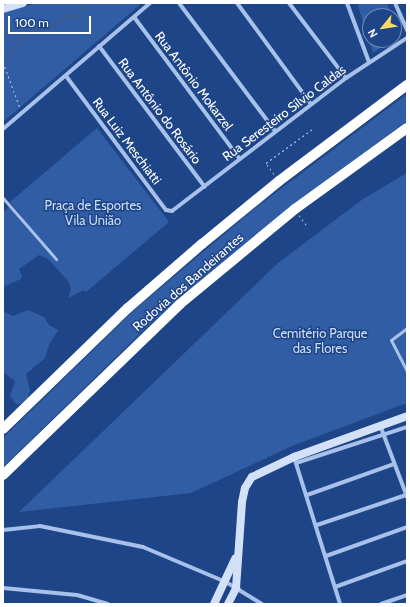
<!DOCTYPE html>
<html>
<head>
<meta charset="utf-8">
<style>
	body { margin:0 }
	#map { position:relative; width:410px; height:607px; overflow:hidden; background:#1e4587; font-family:Cabin,sans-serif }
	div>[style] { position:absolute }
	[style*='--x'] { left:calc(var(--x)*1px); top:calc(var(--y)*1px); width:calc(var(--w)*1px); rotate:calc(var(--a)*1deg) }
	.green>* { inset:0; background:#315da5 }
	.stream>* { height:1.5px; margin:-0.75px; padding:0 0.75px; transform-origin:0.75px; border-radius:0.75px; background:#3d5a8a }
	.path>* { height:1px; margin-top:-0.5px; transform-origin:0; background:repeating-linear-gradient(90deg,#a7c1eb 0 2px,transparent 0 5px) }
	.lane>* { height:3px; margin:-1.5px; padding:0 1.5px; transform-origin:1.5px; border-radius:1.5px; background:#a7c1eb }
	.street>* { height:4px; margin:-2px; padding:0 2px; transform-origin:2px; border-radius:2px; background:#a7c1eb }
	.secondary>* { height:8px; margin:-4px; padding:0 4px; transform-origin:4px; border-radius:4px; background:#d3e1f8 }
	.highway>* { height:10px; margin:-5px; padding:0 5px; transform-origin:5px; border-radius:5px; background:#fff }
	span { translate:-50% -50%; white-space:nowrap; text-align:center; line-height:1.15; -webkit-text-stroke:3px #1e4587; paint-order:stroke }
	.street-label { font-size:13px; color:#fff }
	.park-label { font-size:13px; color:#ccddf8 }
	.frame { position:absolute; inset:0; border:4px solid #fff; pointer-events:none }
	.north { position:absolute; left:362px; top:8px; width:40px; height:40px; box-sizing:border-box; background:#1e4587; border:1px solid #788fb7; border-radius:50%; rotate:240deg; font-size:11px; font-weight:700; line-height:16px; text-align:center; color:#fff }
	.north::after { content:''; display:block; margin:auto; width:14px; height:18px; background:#fad966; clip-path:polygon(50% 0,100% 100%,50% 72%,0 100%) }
	.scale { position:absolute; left:8px; top:16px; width:83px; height:18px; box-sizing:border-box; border:2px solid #fff; border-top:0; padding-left:5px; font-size:12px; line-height:14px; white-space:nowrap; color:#fff; -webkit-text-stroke:3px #1e4587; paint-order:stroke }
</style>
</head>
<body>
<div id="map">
	<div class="green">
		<div style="clip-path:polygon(36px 3px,142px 3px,3px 122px,3px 13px)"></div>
		<div style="clip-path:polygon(357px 3px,387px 3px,392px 16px,370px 16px,370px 40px,392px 40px,373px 53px)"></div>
		<div style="clip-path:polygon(407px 94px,407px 121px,329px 178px,223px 261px,147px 327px,3px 467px,3px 438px,133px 311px,254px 209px)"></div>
		<div style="clip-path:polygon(97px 128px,169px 222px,86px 292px,84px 290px,68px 298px,71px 289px,68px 281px,48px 259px,39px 255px,19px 269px,22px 275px,21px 279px,3px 287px,3px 213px,9px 207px,23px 218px,10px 202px)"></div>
		<div style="clip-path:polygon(407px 173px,407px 403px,292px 446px,191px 493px,19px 512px,278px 263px,363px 199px)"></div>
		<div style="clip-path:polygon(28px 310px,44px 317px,49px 325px,58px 330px,49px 345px,45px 358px,26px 374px,30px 390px,28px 398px,20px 404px,16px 404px,10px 396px,15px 381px,3px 372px,3px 311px,13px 316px)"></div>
	</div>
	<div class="stream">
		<div style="--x:7;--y:57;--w:5;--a:-22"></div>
		<div style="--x:12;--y:55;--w:12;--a:-66"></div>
		<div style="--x:17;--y:44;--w:18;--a:-41"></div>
		<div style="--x:31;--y:32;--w:31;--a:-17"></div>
		<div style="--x:61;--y:23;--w:11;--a:-49"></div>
		<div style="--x:68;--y:15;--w:10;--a:17"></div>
		<div style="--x:78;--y:18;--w:5;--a:-90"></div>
		<div style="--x:78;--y:13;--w:15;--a:-42"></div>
	</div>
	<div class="path">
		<div style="--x:3;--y:62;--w:49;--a:69.7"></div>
		<div style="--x:274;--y:174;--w:14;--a:-126"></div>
		<div style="--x:266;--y:163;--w:59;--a:-36.1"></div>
		<div style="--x:299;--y:215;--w:14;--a:54"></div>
	</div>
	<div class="lane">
		<div style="--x:3;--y:198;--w:81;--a:49"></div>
		<div style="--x:407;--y:328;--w:20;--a:143"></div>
		<div style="--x:391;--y:340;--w:35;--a:63"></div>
	</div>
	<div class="street">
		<div style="--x:179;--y:3;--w:160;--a:53.1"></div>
		<div style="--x:237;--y:3;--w:125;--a:53.8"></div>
		<div style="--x:289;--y:3;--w:94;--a:52.8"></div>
		<div style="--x:347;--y:3;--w:63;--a:69.6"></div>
		<div style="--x:395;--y:3;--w:30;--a:66"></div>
		<div style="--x:134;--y:17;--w:176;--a:53.3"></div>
		<div style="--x:99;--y:46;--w:176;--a:53.1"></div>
		<div style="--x:66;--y:76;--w:167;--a:53.3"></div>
		<div style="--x:166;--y:210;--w:6;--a:9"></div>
		<div style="--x:172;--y:211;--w:219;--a:-37.4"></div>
		<div style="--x:346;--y:78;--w:73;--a:-33.3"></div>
		<div style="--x:3;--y:129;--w:194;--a:-40.6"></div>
		<div style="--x:380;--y:425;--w:77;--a:69.4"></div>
		<div style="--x:294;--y:457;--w:154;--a:72.6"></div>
		<div style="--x:296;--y:463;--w:117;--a:-18"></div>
		<div style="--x:307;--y:495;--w:92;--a:-19.6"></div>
		<div style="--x:317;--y:525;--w:94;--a:-18.6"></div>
		<div style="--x:3;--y:530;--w:37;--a:-6"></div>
		<div style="--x:40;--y:526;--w:105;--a:11.5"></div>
		<div style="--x:143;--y:547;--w:90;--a:22.9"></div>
		<div style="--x:226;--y:582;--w:42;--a:31.4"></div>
		<div style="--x:326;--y:556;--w:86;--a:-19.7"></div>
		<div style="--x:335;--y:587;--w:77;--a:-19.9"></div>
		<div style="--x:3;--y:588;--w:74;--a:5.4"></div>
		<div style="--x:77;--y:595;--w:32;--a:16"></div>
		<div style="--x:381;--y:604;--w:28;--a:-19"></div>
	</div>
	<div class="secondary">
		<div style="--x:3;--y:9;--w:21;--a:-17"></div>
		<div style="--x:214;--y:604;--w:50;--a:-65"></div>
		<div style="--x:228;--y:604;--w:18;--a:-63"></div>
		<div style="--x:236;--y:588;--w:86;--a:-86"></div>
		<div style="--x:242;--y:502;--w:14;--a:-78"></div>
		<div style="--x:245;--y:488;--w:13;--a:-58"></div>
		<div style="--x:252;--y:477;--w:47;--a:-25.5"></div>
		<div style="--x:294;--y:457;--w:120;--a:-19.9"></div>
	</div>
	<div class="highway">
		<div style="--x:3;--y:429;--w:174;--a:-44.1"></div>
		<div style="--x:128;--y:308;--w:98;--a:-40.9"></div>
		<div style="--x:202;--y:244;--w:99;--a:-39.3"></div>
		<div style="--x:279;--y:181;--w:160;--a:-36.9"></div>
		<div style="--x:3;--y:475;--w:246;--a:-44"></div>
		<div style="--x:180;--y:304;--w:149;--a:-39.6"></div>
		<div style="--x:295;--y:209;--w:138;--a:-35.9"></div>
	</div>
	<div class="street-label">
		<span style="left:194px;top:81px;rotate:53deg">Rua Antônio Mokarzel</span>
		<span style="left:160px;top:111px;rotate:53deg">Rua Antônio do Rosário</span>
		<span style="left:284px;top:113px;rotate:-37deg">Rua Seresteiro Sílvio Caldas</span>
		<span style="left:127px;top:141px;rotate:53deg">Rua Luiz Meschiatti</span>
		<span style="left:188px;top:282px;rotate:-41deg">Rodovia dos Bandeirantes</span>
	</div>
	<div class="park-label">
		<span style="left:93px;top:213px">Praça de Esportes<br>Vila União</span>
		<span style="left:320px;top:341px">Cemitério Parque<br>das Flores</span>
	</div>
	<div class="frame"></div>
	<div class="north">N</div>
	<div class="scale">100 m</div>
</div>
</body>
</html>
